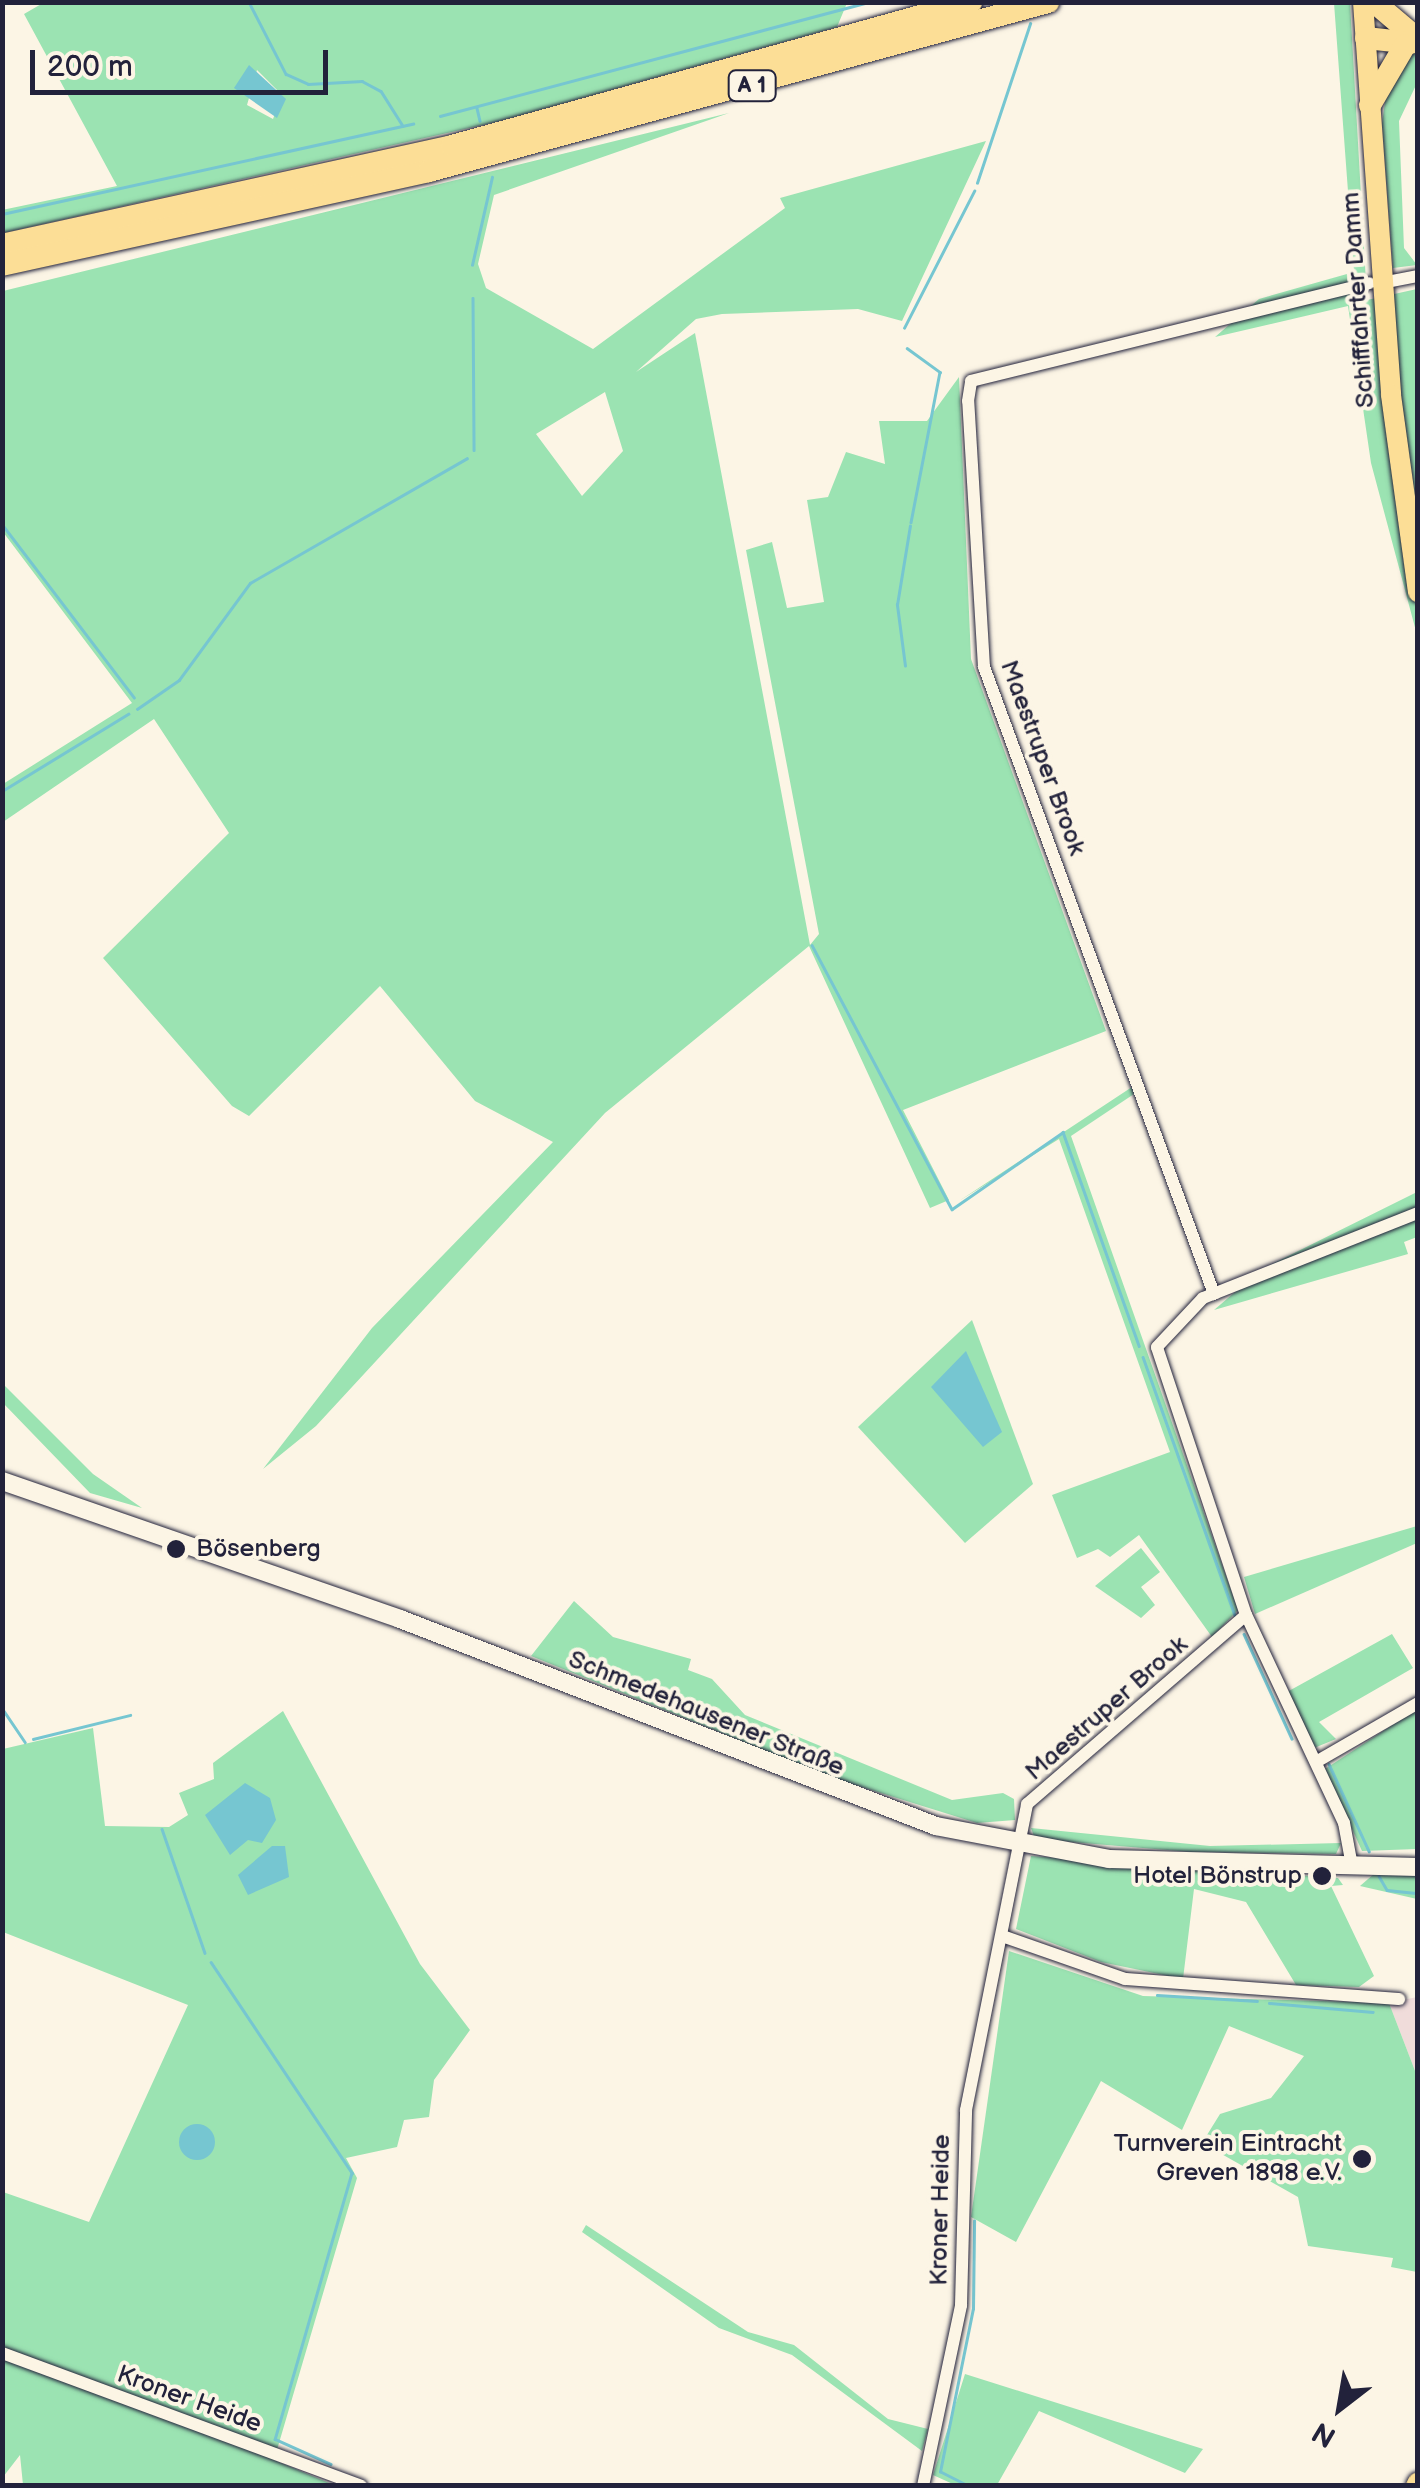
<!DOCTYPE html>
<html>
<head>
<meta charset="utf-8">
<style>
	body { margin:0 }
	#map { position:relative; width:1420px; height:2488px; overflow:hidden; background:#fcf5e5; font-family:"Balsamiq Sans",sans-serif }
	div>[style] { position:absolute }
	[style*='--x'] { left:calc(var(--x)*1px); top:calc(var(--y)*1px); width:calc(var(--w)*1px); rotate:calc(var(--a)*1deg) }
	.built>* { inset:0; background:#f0dcda }
	.green>* { inset:0; background:#9be3b2 }
	.water>* { inset:0; background:#76c6d1 }
	.round { border-radius:50% }
	.stream>* { height:2.5px; margin:-1.25px; padding:0 1.25px; transform-origin:1.25px; border-radius:1.25px; background:#76c6d1 }
	.roads { filter:drop-shadow(0 0 2px #22223b) drop-shadow(0 0 2px #22223b) }
	.minor>* { height:12px; margin:-6px; padding:0 6px; transform-origin:6px; border-radius:6px; background:#fcf5e5 }
	.secondary>* { height:18px; margin:-9px; padding:0 9px; transform-origin:9px; border-radius:9px; background:#fcf5e5 }
	.primary>* { height:20px; margin:-10px; padding:0 10px; transform-origin:10px; border-radius:10px; background:#fcde96 }
	.motorway>* { height:22px; margin:-11px; padding:0 11px; transform-origin:11px; border-radius:11px; background:#fcde96 }
	.dots>* { width:28px; height:28px; translate:-50% -50%; box-sizing:border-box; border:5px solid #fcf5e5; border-radius:50% }
	span { translate:-50% -50%; white-space:nowrap; text-align:center; line-height:1.15; -webkit-text-stroke:8px #fcf5e5; paint-order:stroke }
	.shield-label span { padding:2px 8px; background:#fcf5e5; border:2px solid; border-radius:8px; -webkit-text-stroke-width:0 }
	.shield-label { font-size:22px; color:#22223b; font-weight:700 }
	.street-label { font-size:25px; color:#22223b }
	.poi-label { font-size:25px; color:#22223b }
	.left { translate:0 -50%; text-align:left }
	.right { translate:-100% -50%; text-align:right }
	.frame { position:absolute; inset:0; border:5px solid #22223b; pointer-events:none }
	.north { position:absolute; left:1290px; top:2358px; width:100px; height:100px; -webkit-text-stroke:8px #fcf5e5; paint-order:stroke; rotate:211deg; font-size:28px; font-weight:700; line-height:40px; text-align:center; color:#22223b }
	.north::after { content:''; display:block; margin:auto; width:35px; height:45px; background:#22223b; clip-path:polygon(50% 0,100% 100%,50% 72%,0 100%) }
	.scale { position:absolute; left:30px; top:50px; width:298px; height:45px; box-sizing:border-box; border:5px solid #22223b; border-top:0; padding-left:12px; font-size:30px; line-height:35px; white-space:nowrap; color:#22223b; -webkit-text-stroke:8px #fcf5e5; paint-order:stroke }
</style>
</head>
<body>
<div id="map">
	<div class="built">
		<div style="clip-path:polygon(1417px 1997px,1417px 2076px,1389px 2003px)"></div>
	</div>
	<div class="green">
		<div style="clip-path:polygon(evenodd,43px 3px,847px 3px,837px 27px,496px 122px,3px 233px,2px 210px,117px 186px,24px 14px,43px 3px,257px 70px,282px 95px,273px 119px,247px 105px,257px 70px)"></div>
		<div style="clip-path:polygon(1334px 3px,1350px 3px,1367px 300px,1417px 289px,1417px 635px,1371px 463px,1348px 306px,1215px 337px,1259px 299px,1354px 272px)"></div>
		<div style="clip-path:polygon(1417px 50px,1417px 83px,1399px 121px,1404px 248px,1417px 265px,1393px 268px,1382px 124px,1387px 87px,1406px 54px)"></div>
		<div style="clip-path:polygon(evenodd,729px 113px,494px 195px,478px 264px,486px 288px,593px 349px,785px 208px,780px 198px,986px 141px,902px 321px,858px 309px,722px 314px,696px 319px,636px 372px,695px 333px,810px 945px,819px 934px,746px 550px,772px 542px,787px 608px,824px 602px,807px 500px,828px 497px,846px 452px,885px 464px,879px 421px,927px 421px,959px 377px,971px 659px,1106px 1031px,903px 1110px,949px 1200px,930px 1208px,809px 946px,605px 1113px,316px 1426px,263px 1469px,372px 1328px,553px 1142px,475px 1101px,380px 986px,249px 1116px,232px 1106px,103px 958px,229px 833px,154px 719px,3px 822px,3px 784px,132px 703px,3px 532px,3px 291px,729px 113px,605px 392px,623px 451px,582px 496px,536px 434px,605px 392px)"></div>
		<div style="clip-path:polygon(1132px 1087px,1134px 1094px,1071px 1136px,1238px 1610px,1212px 1637px,1139px 1535px,1110px 1557px,1098px 1549px,1077px 1558px,1052px 1495px,1170px 1452px,1059px 1139px,959px 1201px)"></div>
		<div style="clip-path:polygon(1417px 1192px,1417px 1237px,1404px 1242px,1408px 1254px,1214px 1310px,1262px 1269px)"></div>
		<div style="clip-path:polygon(972px 1320px,1033px 1484px,965px 1543px,858px 1427px)"></div>
		<div style="clip-path:polygon(2px 1383px,93px 1474px,142px 1508px,90px 1493px,3px 1403px)"></div>
		<div style="clip-path:polygon(1417px 1526px,1417px 1543px,1255px 1614px,1244px 1577px)"></div>
		<div style="clip-path:polygon(1141px 1548px,1160px 1572px,1141px 1587px,1155px 1605px,1141px 1618px,1095px 1586px)"></div>
		<div style="clip-path:polygon(574px 1601px,613px 1637px,691px 1659px,688px 1670px,712px 1679px,745px 1715px,952px 1800px,1003px 1793px,1014px 1799px,1015px 1820px,977px 1823px,836px 1779px,531px 1656px)"></div>
		<div style="clip-path:polygon(1392px 1634px,1413px 1668px,1319px 1722px,1336px 1739px,1314px 1748px,1287px 1692px)"></div>
		<div style="clip-path:polygon(1417px 1709px,1417px 1849px,1362px 1851px,1325px 1769px)"></div>
		<div style="clip-path:polygon(283px 1711px,420px 1964px,470px 2030px,434px 2080px,429px 2117px,404px 2120px,397px 2147px,346px 2158px,357px 2178px,274px 2460px,334px 2485px,23px 2485px,20px 2455px,3px 2477px,3px 2192px,89px 2222px,188px 2005px,3px 1932px,3px 1749px,93px 1728px,105px 1826px,169px 1827px,188px 1815px,179px 1793px,214px 1779px,213px 1763px)"></div>
		<div style="clip-path:polygon(1031px 1828px,1210px 1846px,1341px 1843px,1336px 1854px,1191px 1852px,1035px 1839px)"></div>
		<div style="clip-path:polygon(1031px 1856px,1338px 1878px,1343px 1885px,1331px 1886px,1374px 1976px,1359px 1987px,1296px 1985px,1246px 1902px,1194px 1889px,1183px 1979px,1101px 1962px,1016px 1929px)"></div>
		<div style="clip-path:polygon(1375px 1873px,1417px 1874px,1417px 1899px,1360px 1886px)"></div>
		<div style="clip-path:polygon(1009px 1951px,1143px 1996px,1389px 2003px,1417px 2076px,1417px 2272px,1391px 2267px,1393px 2258px,1308px 2246px,1298px 2197px,1202px 2143px,1220px 2114px,1271px 2098px,1304px 2056px,1229px 2026px,1182px 2130px,1101px 2081px,1016px 2242px,971px 2217px)"></div>
		<div style="clip-path:polygon(586px 2225px,748px 2332px,794px 2345px,888px 2419px,928px 2429px,922px 2451px,792px 2355px,719px 2328px,582px 2232px)"></div>
		<div style="clip-path:polygon(965px 2374px,1203px 2449px,1185px 2473px,1039px 2411px,997px 2485px,955px 2485px,933px 2475px)"></div>
	</div>
	<div class="water">
		<div style="clip-path:polygon(249px 65px,286px 99px,277px 118px,234px 88px)"></div>
		<div style="clip-path:polygon(966px 1351px,1002px 1432px,983px 1447px,931px 1387px)"></div>
		<div style="clip-path:polygon(245px 1783px,270px 1798px,276px 1820px,262px 1843px,248px 1840px,230px 1855px,205px 1815px)"></div>
		<div style="clip-path:polygon(272px 1846px,285px 1846px,289px 1877px,248px 1895px,238px 1875px)"></div>
		<div class="round" style="left:179px;top:2124px;width:36px;height:36px"></div>
	</div>
	<div class="stream">
		<div style="--x:249;--y:2;--w:81;--a:62.8"></div>
		<div style="--x:286;--y:74;--w:24;--a:24"></div>
		<div style="--x:308;--y:84;--w:54;--a:-3.2"></div>
		<div style="--x:362;--y:81;--w:21;--a:28"></div>
		<div style="--x:381;--y:91;--w:41;--a:57.8"></div>
		<div style="--x:477;--y:108;--w:13;--a:77"></div>
		<div style="--x:440;--y:116;--w:444;--a:-14.9"></div>
		<div style="--x:977;--y:183;--w:168;--a:-71.6"></div>
		<div style="--x:2;--y:214;--w:421;--a:-12.4"></div>
		<div style="--x:472;--y:265;--w:90;--a:-77.2"></div>
		<div style="--x:473;--y:298;--w:152;--a:89.6"></div>
		<div style="--x:904;--y:328;--w:154;--a:-62.9"></div>
		<div style="--x:907;--y:348;--w:41;--a:36"></div>
		<div style="--x:940;--y:372;--w:153;--a:100.9"></div>
		<div style="--x:2;--y:524;--w:218;--a:52.7"></div>
		<div style="--x:905;--y:666;--w:62;--a:-97.5"></div>
		<div style="--x:897;--y:605;--w:80;--a:-80.7"></div>
		<div style="--x:137;--y:709;--w:51;--a:-34.6"></div>
		<div style="--x:179;--y:680;--w:120;--a:-53.8"></div>
		<div style="--x:250;--y:583;--w:250;--a:-29.9"></div>
		<div style="--x:2;--y:791;--w:148;--a:-31.4"></div>
		<div style="--x:812;--y:945;--w:299;--a:62.1"></div>
		<div style="--x:952;--y:1209;--w:135;--a:-34.7"></div>
		<div style="--x:1063;--y:1132;--w:227;--a:70.4"></div>
		<div style="--x:1143;--y:1357;--w:274;--a:70.4"></div>
		<div style="--x:1244;--y:1634;--w:115;--a:65.4"></div>
		<div style="--x:2;--y:1708;--w:41;--a:55.9"></div>
		<div style="--x:33;--y:1739;--w:100;--a:-13.9"></div>
		<div style="--x:1329;--y:1764;--w:96;--a:65.3"></div>
		<div style="--x:162;--y:1829;--w:131;--a:70.9"></div>
		<div style="--x:1379;--y:1876;--w:16;--a:60"></div>
		<div style="--x:1387;--y:1890;--w:31;--a:6"></div>
		<div style="--x:211;--y:1962;--w:254;--a:56.2"></div>
		<div style="--x:352;--y:2173;--w:277;--a:106.1"></div>
		<div style="--x:275;--y:2439;--w:61;--a:24.1"></div>
		<div style="--x:1157;--y:1995;--w:100;--a:3.4"></div>
		<div style="--x:1269;--y:2003;--w:104;--a:4.9"></div>
		<div style="--x:968;--y:2486;--w:31;--a:-153"></div>
		<div style="--x:940;--y:2472;--w:166;--a:-78.6"></div>
		<div style="--x:973;--y:2309;--w:88;--a:-89.3"></div>
	</div>
	<div class="roads">
		<div class="minor">
			<div style="--x:1392;--y:281;--w:26;--a:-11"></div>
			<div style="--x:1214;--y:1294;--w:668;--a:-110.14"></div>
			<div style="--x:984;--y:667;--w:266;--a:-93.4"></div>
			<div style="--x:968;--y:401;--w:20;--a:-81"></div>
			<div style="--x:971;--y:381;--w:410;--a:-13.8"></div>
			<div style="--x:1316;--y:1762;--w:118;--a:-30"></div>
			<div style="--x:1352;--y:1866;--w:44;--a:-100.5"></div>
			<div style="--x:1344;--y:1823;--w:230;--a:-115.2"></div>
			<div style="--x:1246;--y:1615;--w:282;--a:-108.4"></div>
			<div style="--x:1157;--y:1347;--w:67;--a:-46.8"></div>
			<div style="--x:1203;--y:1298;--w:231;--a:-21.6"></div>
			<div style="--x:1005;--y:1937;--w:127;--a:19.3"></div>
			<div style="--x:1125;--y:1979;--w:275;--a:4.2"></div>
			<div style="--x:2;--y:2353;--w:383;--a:20.3"></div>
			<div style="--x:923;--y:2486;--w:185;--a:-78.1"></div>
			<div style="--x:961;--y:2305;--w:195;--a:-88.5"></div>
			<div style="--x:966;--y:2110;--w:312;--a:-78.7"></div>
			<div style="--x:1027;--y:1804;--w:289;--a:-40.8"></div>
		</div>
		<div class="secondary">
			<div style="--x:2;--y:1481;--w:421;--a:19.1"></div>
			<div style="--x:400;--y:1619;--w:575;--a:21.12"></div>
			<div style="--x:936;--y:1826;--w:176;--a:10.8"></div>
			<div style="--x:1109;--y:1859;--w:309;--a:1.5"></div>
		</div>
		<div class="primary">
			<div style="--x:1363;--y:2;--w:394;--a:85.9"></div>
			<div style="--x:1391;--y:395;--w:199;--a:82.2"></div>
			<div style="--x:1416;--y:2486;--w:4;--a:-63"></div>
		</div>
		<div class="motorway">
			<div style="--x:1374;--y:2;--w:45;--a:40.5"></div>
			<div style="--x:1366;--y:38;--w:45;--a:6.3"></div>
			<div style="--x:1370;--y:105;--w:69;--a:-59.7"></div>
			<div style="--x:2;--y:245;--w:461;--a:-12.4"></div>
			<div style="--x:452;--y:146;--w:539;--a:-15.51"></div>
			<div style="--x:2;--y:265;--w:437;--a:-12.4"></div>
			<div style="--x:429;--y:171;--w:642;--a:-15.27"></div>
		</div>
	</div>
	<div class="dots">
		<div style="left:176px;top:1549px;background:#22223b"></div>
		<div style="left:1322px;top:1876px;background:#22223b"></div>
		<div style="left:1362px;top:2159px;background:#22223b"></div>
	</div>
	<div class="shield-label">
		<span style="left:752px;top:86px">A 1</span>
	</div>
	<div class="street-label">
		<span style="left:1359px;top:300px;rotate:-94deg">Schifffahrter Damm</span>
		<span style="left:1042px;top:758px;rotate:70deg">Maestruper Brook</span>
		<span style="left:1107px;top:1709px;rotate:-41deg">Maestruper Brook</span>
		<span style="left:706px;top:1714px;rotate:22deg">Schmedehausener Straße</span>
		<span style="left:941px;top:2210px;rotate:-89deg">Kroner Heide</span>
		<span style="left:189px;top:2400px;rotate:20deg">Kroner Heide</span>
	</div>
	<div class="poi-label">
		<span class="left" style="left:196px;top:1549px">Bösenberg</span>
		<span class="right" style="left:1302px;top:1876px">Hotel Bönstrup</span>
		<span class="right" style="left:1342px;top:2159px">Turnverein Eintracht<br>Greven 1898 e.V.</span>
	</div>
	<div class="frame"></div>
	<div class="north">N</div>
	<div class="scale">200 m</div>
</div>
</body>
</html>
